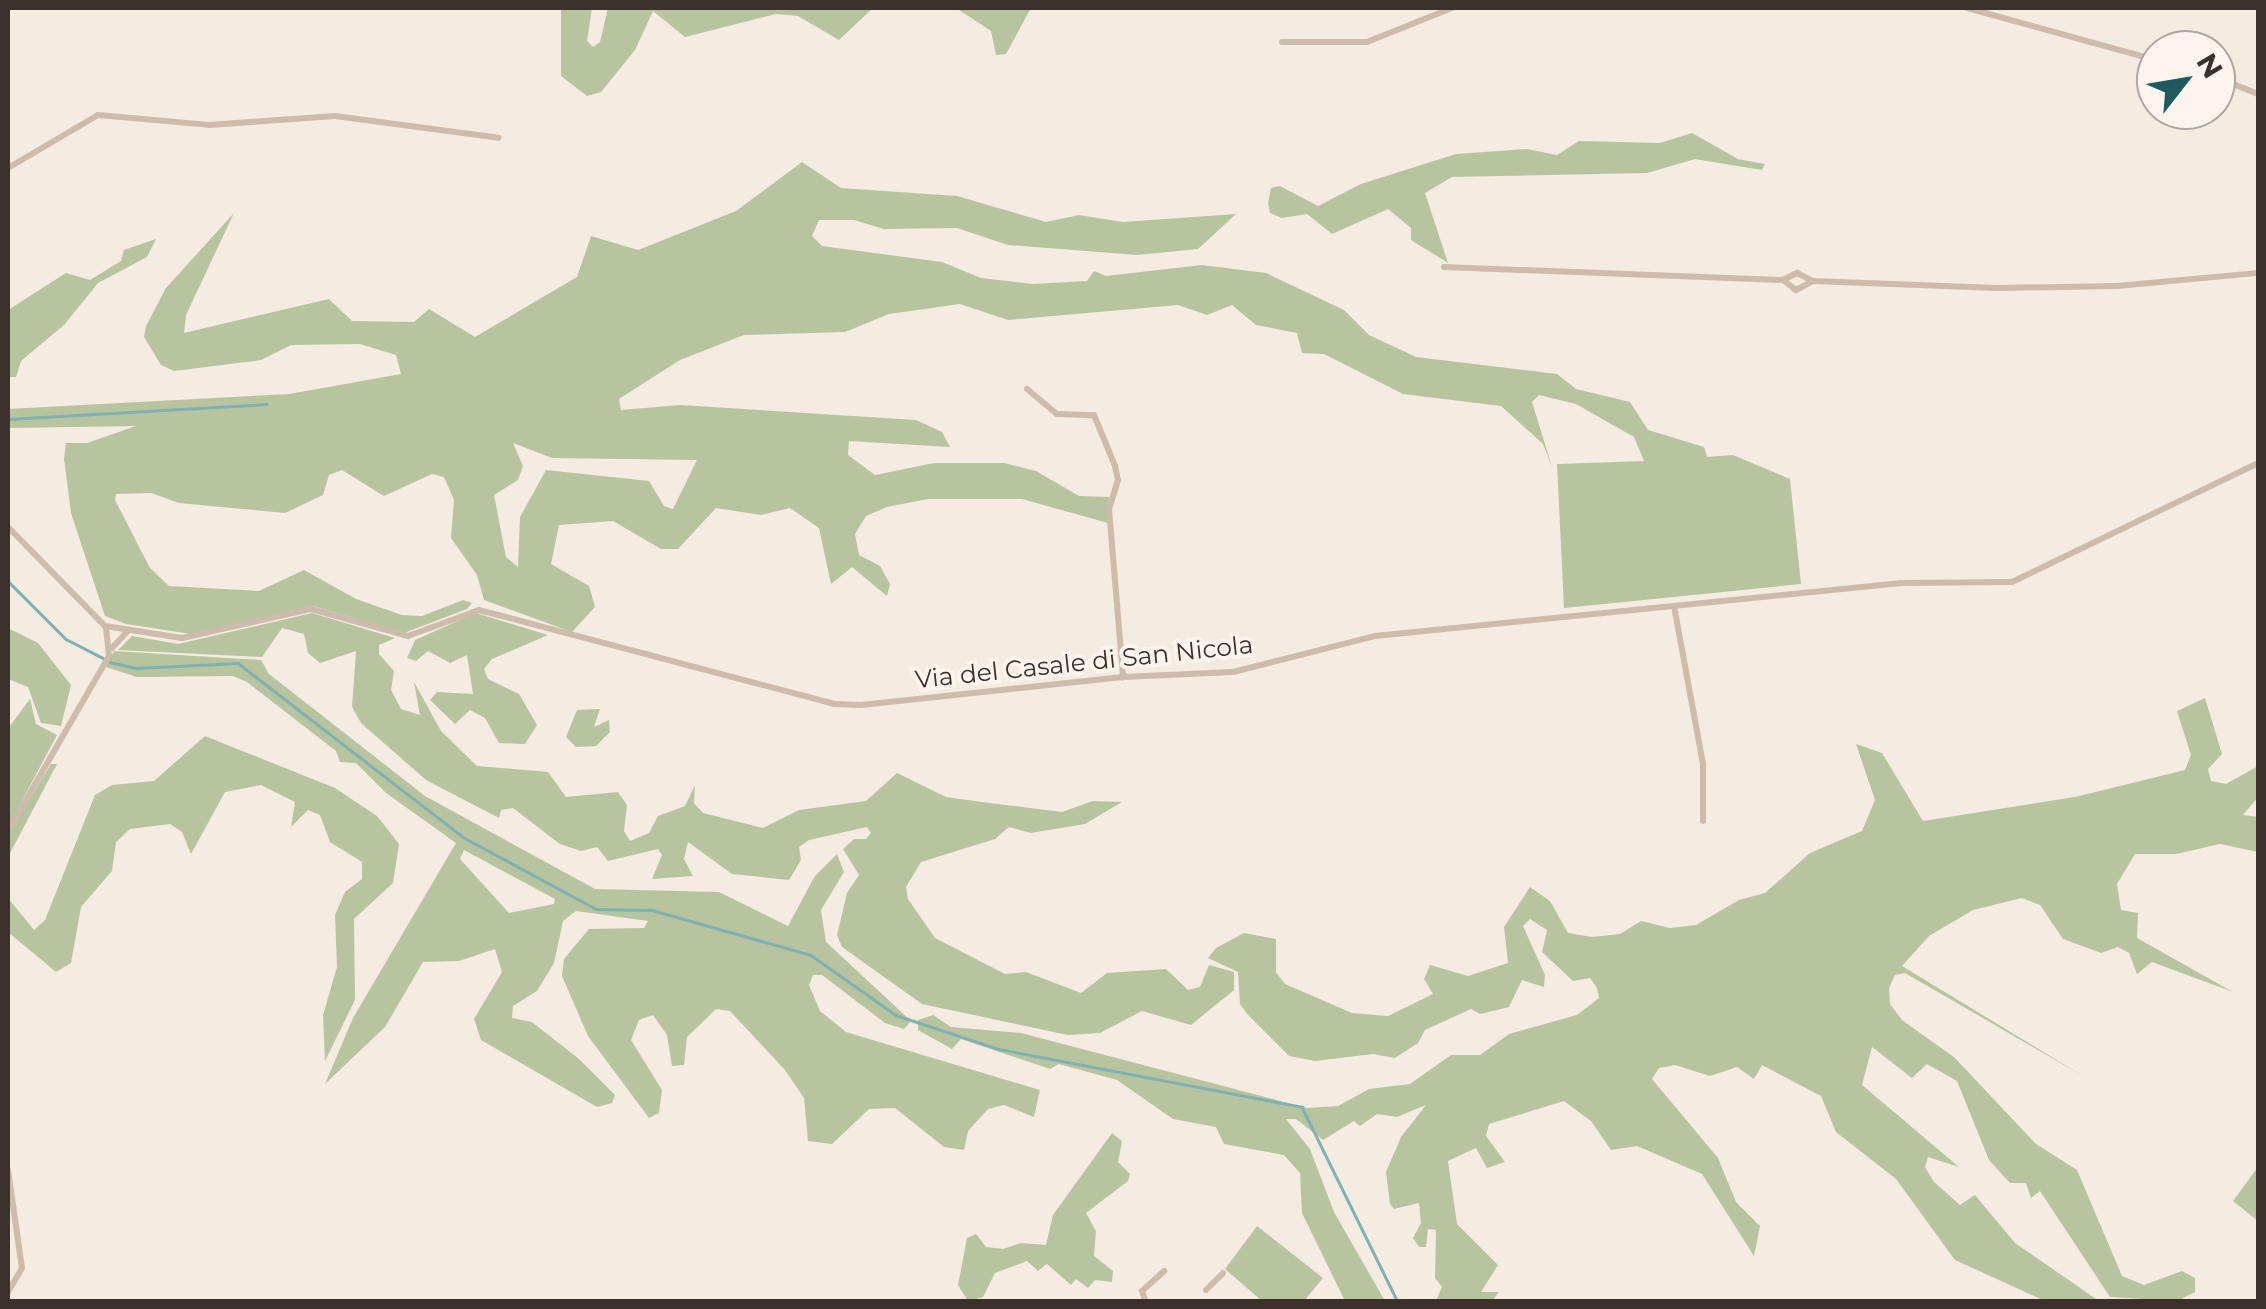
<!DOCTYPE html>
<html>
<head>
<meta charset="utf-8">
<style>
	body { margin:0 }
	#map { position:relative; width:2266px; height:1309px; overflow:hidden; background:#f4ebe1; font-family:Montserrat,sans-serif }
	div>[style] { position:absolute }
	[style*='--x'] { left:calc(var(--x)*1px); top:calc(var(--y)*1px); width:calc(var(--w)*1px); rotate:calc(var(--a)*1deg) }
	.green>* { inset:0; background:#b8c4a0 }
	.stream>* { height:2.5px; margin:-1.25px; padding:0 1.25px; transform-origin:1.25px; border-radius:1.25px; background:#7fb0b2 }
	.street>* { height:6px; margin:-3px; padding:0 3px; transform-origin:3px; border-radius:3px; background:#cdbbac }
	span { translate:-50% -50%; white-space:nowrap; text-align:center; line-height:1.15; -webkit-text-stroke:8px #fbf5ee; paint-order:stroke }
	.street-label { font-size:25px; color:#3b302b }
	.frame { position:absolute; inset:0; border:10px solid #3b302b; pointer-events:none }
	.north { position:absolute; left:2136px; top:30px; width:100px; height:100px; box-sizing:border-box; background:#fbf5ee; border:2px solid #aea6a0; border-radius:50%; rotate:59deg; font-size:28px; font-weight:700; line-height:40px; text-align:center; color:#3b302b }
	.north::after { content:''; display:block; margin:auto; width:35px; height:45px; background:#1f5a5e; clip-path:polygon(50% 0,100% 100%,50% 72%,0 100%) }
</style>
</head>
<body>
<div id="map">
	<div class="green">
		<div style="clip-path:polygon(561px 8px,592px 8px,587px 41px,593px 47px,600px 42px,608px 8px,873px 8px,839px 40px,798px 16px,776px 14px,685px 37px,653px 11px,635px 50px,601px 92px,587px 96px,561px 76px)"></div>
		<div style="clip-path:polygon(956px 8px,1031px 8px,1006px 54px,996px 55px,991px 31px)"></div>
		<div style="clip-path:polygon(1692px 133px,1738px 159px,1765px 164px,1762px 170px,1695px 159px,1647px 173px,1452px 177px,1425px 193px,1448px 263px,1411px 240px,1411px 228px,1388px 209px,1332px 234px,1307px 214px,1282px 218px,1270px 213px,1268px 203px,1271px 188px,1280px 186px,1318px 206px,1361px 184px,1456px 154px,1527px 149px,1557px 155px,1579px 141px,1660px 143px)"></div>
		<div style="clip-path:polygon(evenodd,802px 162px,841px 188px,957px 196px,1046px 222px,1079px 215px,1123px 222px,1236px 214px,1198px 249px,1137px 255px,1008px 245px,957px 228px,884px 229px,854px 220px,819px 220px,812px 236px,822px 246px,942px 262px,981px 278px,1033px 284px,1087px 281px,1094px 271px,1106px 276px,1202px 265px,1266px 273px,1344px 310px,1369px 335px,1416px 357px,1557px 374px,1576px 389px,1630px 402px,1648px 430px,1704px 447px,1707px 457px,1733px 455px,1790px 479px,1801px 584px,1564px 608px,1557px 464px,1644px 461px,1634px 437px,1576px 404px,1539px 395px,1532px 402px,1552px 467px,1543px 444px,1501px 406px,1403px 394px,1324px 354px,1302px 353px,1297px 333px,1256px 325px,1232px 305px,1207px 315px,1178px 305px,1008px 320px,960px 304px,889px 314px,845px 332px,744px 335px,680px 360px,619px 399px,621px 410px,680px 405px,916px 420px,942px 432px,950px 447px,849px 441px,848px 455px,875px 475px,934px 463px,1004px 463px,1036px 471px,1079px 496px,1109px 497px,1108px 523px,1022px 499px,928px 499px,887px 507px,866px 516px,855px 534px,859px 555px,880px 566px,890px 584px,887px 596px,852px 567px,831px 584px,819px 528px,790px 508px,761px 515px,716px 508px,678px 549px,661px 549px,613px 521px,559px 525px,551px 564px,589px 586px,595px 607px,572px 632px,484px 600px,477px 575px,451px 538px,454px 500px,444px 477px,432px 474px,384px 496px,342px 470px,329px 475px,323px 495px,285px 513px,179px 503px,151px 493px,116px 494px,115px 500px,150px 568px,169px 586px,259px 591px,304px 570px,356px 599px,402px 615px,422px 616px,463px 600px,472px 603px,467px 609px,404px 633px,313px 606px,191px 634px,126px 624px,105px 616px,71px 513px,64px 459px,66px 443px,87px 443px,136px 426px,8px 428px,8px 409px,289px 394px,401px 374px,396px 355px,360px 344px,291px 345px,261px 360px,174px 371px,161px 365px,144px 337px,146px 326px,166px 288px,234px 213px,186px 315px,184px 333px,329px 299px,352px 321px,414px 322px,429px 309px,475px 337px,577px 277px,591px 236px,638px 250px,736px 211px,802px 162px,513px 443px,552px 458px,697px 460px,673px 509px,664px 506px,649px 481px,546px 470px,520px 517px,518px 567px,506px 557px,494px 495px,518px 480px,523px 466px,513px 443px)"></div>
		<div style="clip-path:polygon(156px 239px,147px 257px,98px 283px,64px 325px,21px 361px,16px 377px,8px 377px,8px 310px,66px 273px,90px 280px,121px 261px,124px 250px)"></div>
		<div style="clip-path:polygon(312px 613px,395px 638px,379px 645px,379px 654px,394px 671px,391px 690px,401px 709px,420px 715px,414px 682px,441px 731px,477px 766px,548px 772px,566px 797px,618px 792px,627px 805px,624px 831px,630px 841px,649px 833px,658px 816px,685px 806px,695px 785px,694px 803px,703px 813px,763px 828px,799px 810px,866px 801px,897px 773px,946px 797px,989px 803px,1062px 812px,1093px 801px,1122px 802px,1085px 824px,1031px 833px,1009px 827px,995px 839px,921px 862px,906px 887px,908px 899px,935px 938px,1005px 974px,1026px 972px,1081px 993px,1107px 973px,1166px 969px,1188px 990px,1200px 987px,1209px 965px,1234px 972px,1234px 990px,1191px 1025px,1142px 1011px,1100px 1033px,1068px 1035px,922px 1004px,842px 947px,837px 935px,847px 893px,859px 875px,843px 849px,854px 839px,866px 839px,871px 833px,867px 827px,809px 840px,799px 847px,801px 860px,789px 880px,732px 874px,688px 842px,684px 859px,693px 876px,652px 879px,662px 855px,658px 849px,608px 861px,597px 847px,581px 851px,560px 844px,513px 808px,501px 810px,499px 818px,426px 780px,361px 723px,352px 707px,356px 651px,320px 663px,308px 653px,304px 634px,282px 628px,262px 657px,118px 650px,132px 636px,178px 644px)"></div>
		<div style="clip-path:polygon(476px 613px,548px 635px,492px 659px,484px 669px,488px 679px,519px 694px,537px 725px,525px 744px,499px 743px,485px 718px,470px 710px,455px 724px,430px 700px,437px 692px,473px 694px,467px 655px,450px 663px,428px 651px,416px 661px,407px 658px,415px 640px)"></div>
		<div style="clip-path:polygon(8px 628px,38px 643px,71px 685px,61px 726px,41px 723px,28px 687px,8px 679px)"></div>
		<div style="clip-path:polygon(evenodd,114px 651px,261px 660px,269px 674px,425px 796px,595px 889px,719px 892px,788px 926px,815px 876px,837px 854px,844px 872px,821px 910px,826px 942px,911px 1021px,904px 1029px,885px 1023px,822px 975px,813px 975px,809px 985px,820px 1011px,846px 1032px,1040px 1090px,1034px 1117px,1004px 1105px,988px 1109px,968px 1131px,964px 1150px,944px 1147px,895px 1108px,869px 1109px,832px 1144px,808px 1141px,804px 1098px,785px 1070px,730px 1011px,716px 1009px,687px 1037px,684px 1065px,672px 1066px,667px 1035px,653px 1015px,639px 1020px,631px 1040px,662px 1090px,659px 1113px,649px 1118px,588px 1036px,562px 976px,564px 959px,589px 929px,644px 928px,648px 921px,576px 911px,563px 921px,554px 963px,537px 991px,513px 1006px,512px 1018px,532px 1022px,579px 1059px,615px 1095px,612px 1103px,597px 1107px,481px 1040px,474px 1019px,502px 972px,495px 949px,459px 961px,423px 962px,385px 1027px,325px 1084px,353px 1018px,456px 843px,386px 793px,356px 763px,340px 762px,336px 751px,247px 682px,233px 676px,137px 677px,106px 667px,114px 651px,464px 850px,555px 899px,554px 904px,509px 913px,460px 859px,464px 850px)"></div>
		<div style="clip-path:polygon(2205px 698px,2222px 754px,2208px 769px,2211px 781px,2226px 784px,2258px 766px,2258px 797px,2243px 815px,2258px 817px,2258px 852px,2220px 844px,2176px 854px,2135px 854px,2117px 884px,2121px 910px,2138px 913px,2137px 938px,2233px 992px,2152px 962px,2137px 974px,2129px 953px,2118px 947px,2101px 953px,2063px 939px,2040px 905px,2022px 898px,1973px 910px,1929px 936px,1902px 966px,2083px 1076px,1905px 973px,1895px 975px,1889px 988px,1890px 1004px,1902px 1020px,1955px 1058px,2036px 1144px,2077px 1170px,2122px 1276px,2144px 1285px,2182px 1271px,2195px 1278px,2195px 1292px,2177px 1301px,2110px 1297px,2040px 1191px,2031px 1198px,2026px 1183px,2010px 1183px,1989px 1160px,1957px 1081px,1927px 1064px,1912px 1078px,1872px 1047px,1862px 1085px,1959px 1167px,1928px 1157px,1925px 1167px,1934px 1182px,1960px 1205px,1975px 1195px,2015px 1243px,2099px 1301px,2045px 1301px,1955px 1260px,1896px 1179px,1836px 1132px,1821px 1096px,1762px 1065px,1754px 1079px,1737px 1067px,1710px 1076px,1675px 1065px,1659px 1068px,1652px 1079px,1718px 1158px,1736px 1202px,1760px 1226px,1754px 1256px,1702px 1174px,1637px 1146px,1611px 1150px,1591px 1121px,1564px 1101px,1489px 1124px,1486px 1136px,1505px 1162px,1487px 1168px,1476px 1148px,1448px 1161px,1457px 1224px,1498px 1265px,1481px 1292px,1499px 1292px,1492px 1301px,1436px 1301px,1442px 1287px,1435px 1278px,1436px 1230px,1428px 1229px,1426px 1247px,1419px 1247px,1413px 1238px,1421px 1223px,1419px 1203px,1394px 1209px,1390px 1204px,1386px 1172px,1401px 1137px,1426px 1105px,1397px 1117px,1377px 1114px,1360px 1126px,1354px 1121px,1323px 1140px,1296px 1119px,1286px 1119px,1310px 1149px,1334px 1212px,1385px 1301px,1345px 1301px,1302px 1213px,1300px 1173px,1284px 1155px,1224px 1144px,1216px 1127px,1173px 1119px,1117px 1080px,1059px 1064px,1050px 1069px,961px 1039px,952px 1049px,918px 1030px,918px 1020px,933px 1015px,951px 1027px,1021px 1033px,1307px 1108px,1338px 1106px,1369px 1089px,1410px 1084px,1451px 1055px,1480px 1055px,1509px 1034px,1577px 1015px,1599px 998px,1597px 988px,1590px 978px,1573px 981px,1542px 952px,1547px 930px,1530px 919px,1523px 926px,1545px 975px,1544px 987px,1522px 980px,1509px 1007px,1480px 1014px,1471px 1009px,1425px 1030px,1418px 1043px,1395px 1058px,1373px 1054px,1315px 1061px,1289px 1056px,1248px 1015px,1240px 1004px,1238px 972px,1208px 958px,1216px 948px,1244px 933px,1276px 939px,1276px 972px,1285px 984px,1352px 1013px,1388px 1016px,1433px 994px,1424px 979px,1430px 965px,1468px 976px,1508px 963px,1504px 927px,1530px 887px,1550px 901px,1568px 933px,1592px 937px,1620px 934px,1641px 921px,1670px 928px,1696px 925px,1739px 900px,1765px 893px,1810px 853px,1862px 831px,1875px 800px,1856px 744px,1882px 753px,1923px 821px,2075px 797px,2185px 770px,2191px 755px,2177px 711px)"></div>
		<div style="clip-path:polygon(30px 699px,36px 724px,57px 735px,8px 827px,10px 726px)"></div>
		<div style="clip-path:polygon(600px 709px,594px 727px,609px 720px,610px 732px,596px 746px,576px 747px,566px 737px,577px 710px)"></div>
		<div style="clip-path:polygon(205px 736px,335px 788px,377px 816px,399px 844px,393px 883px,354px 919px,355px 1000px,325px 1061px,323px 1015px,337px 967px,335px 915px,345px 892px,362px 879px,362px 862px,330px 842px,320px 815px,308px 810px,291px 827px,295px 802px,261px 785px,225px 792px,191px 854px,182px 832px,170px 824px,130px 829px,116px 842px,112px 871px,81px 907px,71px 963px,56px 972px,8px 932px,8px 898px,34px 930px,45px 920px,95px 795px,112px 785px,154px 781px)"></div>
		<div style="clip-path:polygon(51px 764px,57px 764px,8px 857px,8px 834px)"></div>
		<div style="clip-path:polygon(1112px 1133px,1122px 1141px,1118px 1162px,1130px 1174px,1128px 1181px,1086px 1213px,1096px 1231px,1094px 1256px,1113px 1271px,1112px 1282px,1095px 1280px,1088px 1288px,1076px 1279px,1071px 1285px,1047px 1264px,1038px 1271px,1027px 1261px,995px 1273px,983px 1297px,968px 1301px,958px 1285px,967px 1238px,976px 1234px,986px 1247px,1003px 1249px,1021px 1243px,1046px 1245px,1053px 1215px)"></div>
		<div style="clip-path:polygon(2258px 1167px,2258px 1166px,2258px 1221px,2233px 1201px)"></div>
		<div style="clip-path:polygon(1257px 1226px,1323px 1278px,1304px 1301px,1262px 1301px,1225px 1269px)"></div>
	</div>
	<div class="stream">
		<div style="--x:8;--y:419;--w:259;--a:-3.3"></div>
		<div style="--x:8;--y:581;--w:82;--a:45"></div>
		<div style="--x:66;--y:639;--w:42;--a:27.2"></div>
		<div style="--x:110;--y:662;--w:27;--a:13"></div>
		<div style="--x:136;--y:668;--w:102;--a:-2.8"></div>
		<div style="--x:238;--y:663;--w:284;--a:37.7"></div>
		<div style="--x:463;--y:837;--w:151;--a:28.4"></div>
		<div style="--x:596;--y:909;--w:56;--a:1"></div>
		<div style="--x:652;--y:910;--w:165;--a:15.8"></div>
		<div style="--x:811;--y:955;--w:104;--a:35.2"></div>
		<div style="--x:896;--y:1015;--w:108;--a:18.3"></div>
		<div style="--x:999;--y:1049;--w:309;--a:10.8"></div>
		<div style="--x:1302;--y:1107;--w:217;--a:63.8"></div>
	</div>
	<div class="street">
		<div style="--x:1967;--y:8;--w:196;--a:15.4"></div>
		<div style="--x:1282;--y:42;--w:85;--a:0"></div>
		<div style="--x:1367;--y:42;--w:92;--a:-21.8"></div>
		<div style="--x:2216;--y:77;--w:45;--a:22"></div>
		<div style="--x:8;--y:168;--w:104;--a:-30.5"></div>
		<div style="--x:98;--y:115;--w:111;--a:5.1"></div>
		<div style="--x:209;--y:125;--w:126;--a:-4.1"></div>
		<div style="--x:335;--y:116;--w:165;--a:7.6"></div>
		<div style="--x:1444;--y:267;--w:339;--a:2.2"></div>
		<div style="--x:1783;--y:280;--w:16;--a:-27"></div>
		<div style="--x:1797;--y:273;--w:18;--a:27"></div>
		<div style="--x:1813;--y:281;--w:184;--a:2.2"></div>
		<div style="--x:1997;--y:288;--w:120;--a:-1"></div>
		<div style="--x:2117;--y:286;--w:142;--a:-5.3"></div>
		<div style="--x:1783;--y:280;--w:16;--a:38"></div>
		<div style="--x:1796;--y:290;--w:19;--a:-28"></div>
		<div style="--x:1027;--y:389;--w:39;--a:40"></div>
		<div style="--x:1057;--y:414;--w:37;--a:2"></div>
		<div style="--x:1094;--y:415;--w:55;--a:67.6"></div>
		<div style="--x:1115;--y:466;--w:14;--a:78"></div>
		<div style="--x:1118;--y:480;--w:30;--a:107"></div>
		<div style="--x:1109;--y:509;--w:169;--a:85.2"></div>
		<div style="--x:8;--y:527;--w:139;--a:45.6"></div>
		<div style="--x:105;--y:626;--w:78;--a:8.9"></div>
		<div style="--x:182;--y:638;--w:132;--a:-12.7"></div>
		<div style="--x:311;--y:609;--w:101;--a:15.6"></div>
		<div style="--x:408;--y:636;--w:76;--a:-20.1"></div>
		<div style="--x:479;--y:610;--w:367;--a:14.8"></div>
		<div style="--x:834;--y:704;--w:27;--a:2"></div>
		<div style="--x:861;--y:705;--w:263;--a:-6.1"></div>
		<div style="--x:1123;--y:677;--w:110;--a:-2.6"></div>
		<div style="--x:1233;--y:672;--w:146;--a:-14.2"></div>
		<div style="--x:1375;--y:636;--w:529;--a:-5.75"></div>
		<div style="--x:1901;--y:583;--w:111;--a:-0.5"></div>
		<div style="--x:2012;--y:582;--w:273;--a:-25.8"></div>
		<div style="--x:1674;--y:606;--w:161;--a:79.6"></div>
		<div style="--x:1703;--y:764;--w:57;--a:90"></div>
		<div style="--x:112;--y:648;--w:25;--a:-47"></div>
		<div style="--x:8;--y:831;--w:202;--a:-60"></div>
		<div style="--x:109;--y:656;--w:29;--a:-96"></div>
		<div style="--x:8;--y:1170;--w:99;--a:81.9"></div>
		<div style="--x:22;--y:1268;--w:28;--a:120"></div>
		<div style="--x:1206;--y:1290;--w:24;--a:-45"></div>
		<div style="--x:1146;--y:1302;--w:12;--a:-110"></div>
		<div style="--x:1142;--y:1291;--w:30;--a:-42"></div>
	</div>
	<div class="street-label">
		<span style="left:1084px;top:662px;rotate:-6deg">Via del Casale di San Nicola</span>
	</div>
	<div class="frame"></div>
	<div class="north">N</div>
</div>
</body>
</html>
